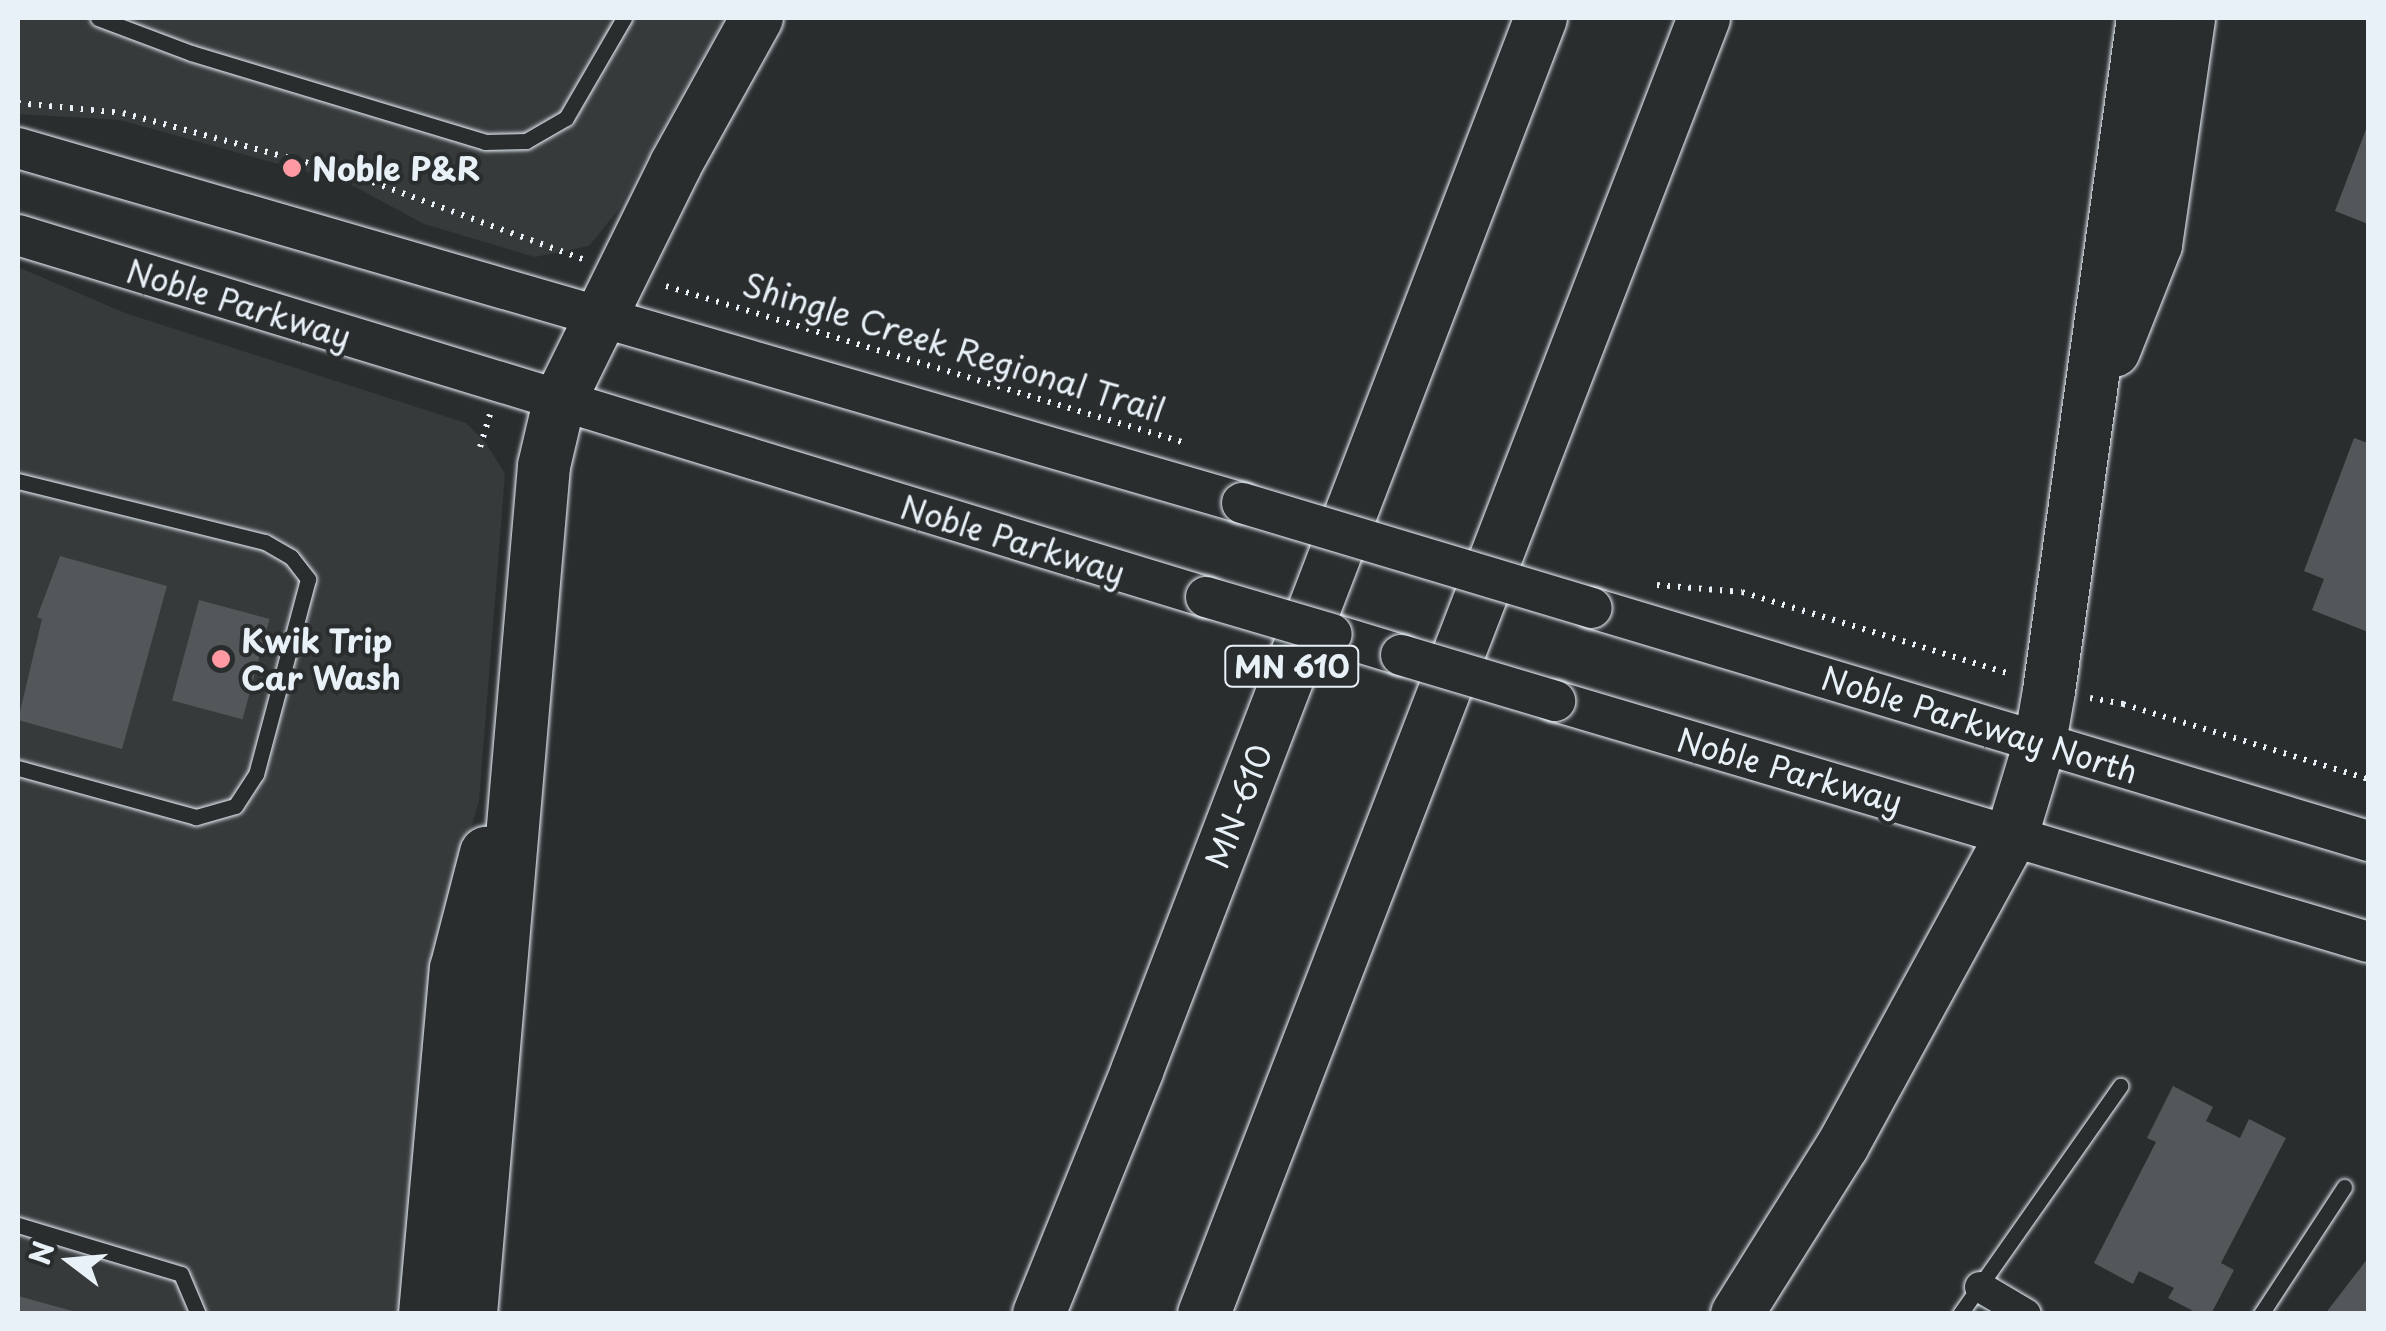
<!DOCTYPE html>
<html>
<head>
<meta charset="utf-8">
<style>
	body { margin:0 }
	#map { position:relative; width:2386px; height:1331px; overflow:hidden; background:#2a2d2e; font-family:"Playpen Sans",sans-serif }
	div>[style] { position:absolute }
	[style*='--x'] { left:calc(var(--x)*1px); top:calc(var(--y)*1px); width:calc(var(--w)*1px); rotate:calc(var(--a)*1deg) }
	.built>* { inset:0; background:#363a3b }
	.building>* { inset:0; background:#535759; transform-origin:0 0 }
	.path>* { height:6px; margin-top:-3px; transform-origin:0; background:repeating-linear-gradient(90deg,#e8f1f8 0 2.5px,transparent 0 10.5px) }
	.roads { filter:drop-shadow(0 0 2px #e8f1f8) drop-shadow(0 0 2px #e8f1f8) }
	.service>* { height:15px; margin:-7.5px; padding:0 7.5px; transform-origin:7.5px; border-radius:7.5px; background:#2a2d2e }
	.minor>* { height:30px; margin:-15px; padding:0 15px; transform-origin:15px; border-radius:15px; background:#2a2d2e }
	.secondary>* { height:40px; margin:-20px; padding:0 20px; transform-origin:20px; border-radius:20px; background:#2a2d2e }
	.motorway>* { height:52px; margin:-26px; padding:0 26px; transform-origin:26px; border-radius:26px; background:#2a2d2e }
	.bridges { filter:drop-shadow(0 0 2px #e8f1f8) drop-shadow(0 0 2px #e8f1f8) }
	.secondary-bridge>* { height:40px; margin:-20px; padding:0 20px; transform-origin:20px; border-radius:20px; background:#2a2d2e }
	.dots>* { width:28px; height:28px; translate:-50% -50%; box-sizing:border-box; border:5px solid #2a2d2e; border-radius:50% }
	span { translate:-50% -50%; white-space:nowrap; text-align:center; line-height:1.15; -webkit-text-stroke:8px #2a2d2e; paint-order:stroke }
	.shield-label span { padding:2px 8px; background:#2a2d2e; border:2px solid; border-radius:8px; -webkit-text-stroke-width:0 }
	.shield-label { font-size:30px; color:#e8f1f8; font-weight:700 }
	.poi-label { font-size:32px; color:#e8f1f8; font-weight:700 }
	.left { translate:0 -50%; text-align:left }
	.street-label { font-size:32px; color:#e8f1f8 }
	.frame { position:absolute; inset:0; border:20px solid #e8f1f8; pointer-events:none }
	.north { position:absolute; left:20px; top:1211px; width:100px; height:100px; -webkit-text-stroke:8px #2a2d2e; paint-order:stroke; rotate:286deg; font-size:28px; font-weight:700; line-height:40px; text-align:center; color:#e8f1f8 }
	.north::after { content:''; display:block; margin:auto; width:35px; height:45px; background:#e8f1f8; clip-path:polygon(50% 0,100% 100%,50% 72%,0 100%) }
</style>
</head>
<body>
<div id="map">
	<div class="built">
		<div style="clip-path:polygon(18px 18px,725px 18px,618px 210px,589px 246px,535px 257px,424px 224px,350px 184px,120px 120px,18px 114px)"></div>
		<div style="clip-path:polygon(18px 267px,125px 313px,466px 423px,486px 443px,505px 474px,479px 801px,438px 941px,408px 1313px,18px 1313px)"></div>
	</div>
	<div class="building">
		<div style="clip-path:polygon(2368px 124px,2368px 224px,2335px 211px)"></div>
		<div style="clip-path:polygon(2354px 438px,2368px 443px,2368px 632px,2312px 610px,2324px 579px,2304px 571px)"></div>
		<div style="clip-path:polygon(60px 556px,167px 586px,122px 749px,18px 720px,42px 619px,37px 617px)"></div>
		<div style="left:199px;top:600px;width:73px;height:104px;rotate:15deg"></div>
		<div style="clip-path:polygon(2173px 1086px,2213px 1107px,2206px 1121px,2240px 1138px,2249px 1119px,2286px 1138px,2221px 1263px,2234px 1270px,2211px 1314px,2199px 1314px,2168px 1298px,2174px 1288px,2139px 1271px,2133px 1284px,2094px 1263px,2156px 1142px,2147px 1138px)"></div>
		<div style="clip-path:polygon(2368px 1258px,2368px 1314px,2325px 1314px)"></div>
		<div style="clip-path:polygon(18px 1296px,76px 1312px,76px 1314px,18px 1314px)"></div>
	</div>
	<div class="path">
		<div style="--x:18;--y:103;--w:105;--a:5.4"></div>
		<div style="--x:123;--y:113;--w:238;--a:15.1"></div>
		<div style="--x:353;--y:175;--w:245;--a:20.1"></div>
		<div style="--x:666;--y:286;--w:542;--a:16.83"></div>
		<div style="--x:480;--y:447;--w:34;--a:-73"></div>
		<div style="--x:1657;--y:585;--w:85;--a:4.7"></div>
		<div style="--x:1742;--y:592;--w:277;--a:17"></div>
		<div style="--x:2090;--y:698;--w:34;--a:10"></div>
		<div style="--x:2123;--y:704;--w:256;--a:17"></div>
	</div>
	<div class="roads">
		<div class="service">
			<div style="--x:98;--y:18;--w:99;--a:20.6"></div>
			<div style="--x:191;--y:53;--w:307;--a:16.8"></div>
			<div style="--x:485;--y:142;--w:41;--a:-1.4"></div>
			<div style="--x:526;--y:141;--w:46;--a:-29.9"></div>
			<div style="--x:566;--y:118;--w:116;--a:-59.9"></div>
			<div style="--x:18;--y:481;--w:254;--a:13.9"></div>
			<div style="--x:265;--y:542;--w:30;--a:30"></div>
			<div style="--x:291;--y:557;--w:28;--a:52"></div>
			<div style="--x:308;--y:579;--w:202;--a:104.9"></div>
			<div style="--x:256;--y:774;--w:38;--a:123"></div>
			<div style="--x:235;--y:806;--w:41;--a:164.2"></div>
			<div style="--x:196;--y:817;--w:185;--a:-164.6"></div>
			<div style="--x:18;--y:1225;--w:170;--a:16.7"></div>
			<div style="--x:181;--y:1274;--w:43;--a:67"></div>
			<div style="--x:1960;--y:1314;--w:279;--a:-54.9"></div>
			<div style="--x:2261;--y:1314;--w:152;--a:-56.8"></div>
		</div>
		<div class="minor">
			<div style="--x:1980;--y:1287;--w:53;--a:30.4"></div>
		</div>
		<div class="secondary">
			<div style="--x:18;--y:148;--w:1274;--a:16.17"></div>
			<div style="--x:18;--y:235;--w:1242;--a:16.95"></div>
			<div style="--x:1592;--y:608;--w:810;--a:16.71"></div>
			<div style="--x:1332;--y:634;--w:72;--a:16.9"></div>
			<div style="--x:1555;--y:701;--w:848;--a:16.51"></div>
		</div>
		<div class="motorway">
			<div style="--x:2114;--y:351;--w:114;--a:-68.4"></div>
			<div style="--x:2156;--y:245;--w:229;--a:-81.7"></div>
			<div style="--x:425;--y:1314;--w:346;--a:-84.9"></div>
			<div style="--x:456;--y:969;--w:120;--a:-75.5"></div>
			<div style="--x:471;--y:1314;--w:851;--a:-85.08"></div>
			<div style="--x:544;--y:466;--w:66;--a:-76.8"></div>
			<div style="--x:559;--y:402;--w:265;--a:-63.8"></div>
			<div style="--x:676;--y:164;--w:167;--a:-61"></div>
			<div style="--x:1039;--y:1314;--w:262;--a:-68"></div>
			<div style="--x:1137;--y:1071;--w:1128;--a:-69.01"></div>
			<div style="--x:1204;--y:1314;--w:1389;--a:-68.9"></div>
			<div style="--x:1737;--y:1314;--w:199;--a:-57.9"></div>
			<div style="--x:1843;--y:1145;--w:353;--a:-61.4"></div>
			<div style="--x:2012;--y:835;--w:97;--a:-73.2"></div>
			<div style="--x:2040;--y:742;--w:52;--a:-80"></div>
			<div style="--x:2049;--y:691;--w:680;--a:-82.05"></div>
		</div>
	</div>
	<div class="bridges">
		<div class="secondary-bridge">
			<div style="--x:1242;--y:503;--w:365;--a:16.7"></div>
			<div style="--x:1206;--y:597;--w:131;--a:16.4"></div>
			<div style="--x:1401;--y:655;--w:161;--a:16.6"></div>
		</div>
	</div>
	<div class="dots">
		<div style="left:292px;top:168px;background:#ff9aa2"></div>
		<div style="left:221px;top:659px;background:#ff9aa2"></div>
	</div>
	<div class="shield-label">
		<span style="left:1292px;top:666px">MN 610</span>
	</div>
	<div class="poi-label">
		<span class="left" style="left:312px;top:168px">Noble P&amp;R</span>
		<span class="left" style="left:241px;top:659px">Kwik Trip<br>Car Wash</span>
	</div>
	<div class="street-label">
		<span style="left:239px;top:303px;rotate:17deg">Noble Parkway</span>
		<span style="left:954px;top:347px;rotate:17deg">Shingle Creek Regional Trail</span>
		<span style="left:1013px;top:539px;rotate:17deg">Noble Parkway</span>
		<span style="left:1980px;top:724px;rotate:17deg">Noble Parkway North</span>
		<span style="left:1790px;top:770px;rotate:16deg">Noble Parkway</span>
		<span style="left:1238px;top:806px;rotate:-69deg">MN-610</span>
	</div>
	<div class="frame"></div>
	<div class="north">N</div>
</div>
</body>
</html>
